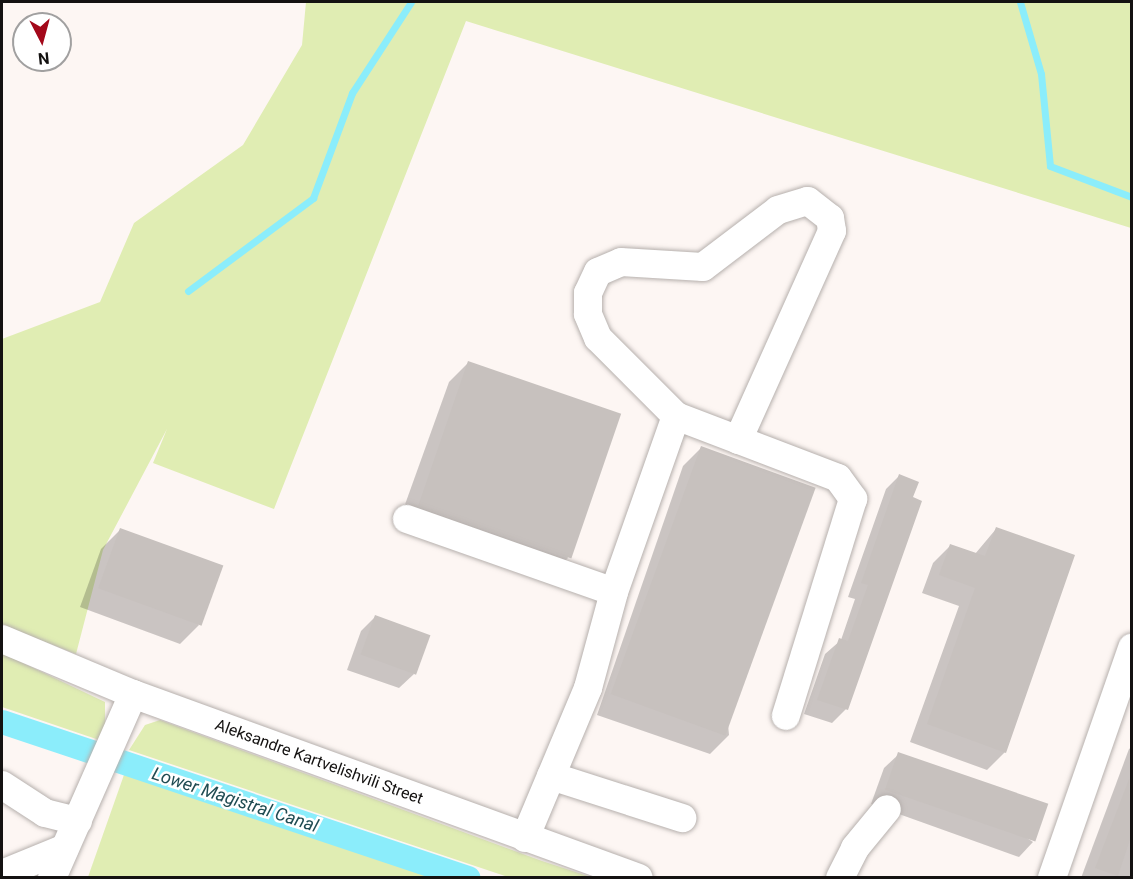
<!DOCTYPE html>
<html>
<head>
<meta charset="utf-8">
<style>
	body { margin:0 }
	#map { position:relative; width:1133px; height:879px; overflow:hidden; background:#fdf6f3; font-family:Roboto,sans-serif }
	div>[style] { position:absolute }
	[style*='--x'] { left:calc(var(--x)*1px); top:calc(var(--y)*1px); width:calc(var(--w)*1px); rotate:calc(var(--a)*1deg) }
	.green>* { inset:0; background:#e0edb3 }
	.shadow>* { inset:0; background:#0003 }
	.stream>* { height:7px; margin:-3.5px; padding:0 3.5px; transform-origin:3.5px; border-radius:3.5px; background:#8bedfb }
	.canal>* { height:24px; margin:-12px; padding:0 12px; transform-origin:12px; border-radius:12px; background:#8bedfb }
	.building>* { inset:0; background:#c7c1be; transform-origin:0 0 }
	.roads { filter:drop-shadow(0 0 2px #b6b0ad) drop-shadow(0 0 2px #b6b0ad) }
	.minor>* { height:28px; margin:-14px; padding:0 14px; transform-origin:14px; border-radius:14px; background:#fff }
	span { translate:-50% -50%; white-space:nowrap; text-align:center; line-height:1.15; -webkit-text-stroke:5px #fff; paint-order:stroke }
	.street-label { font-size:16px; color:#141211 }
	.water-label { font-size:18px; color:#204c53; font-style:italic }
	.frame { position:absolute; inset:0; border:3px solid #141211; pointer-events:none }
	.north { position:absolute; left:12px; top:12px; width:60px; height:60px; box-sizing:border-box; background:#fff; border:2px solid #a1a0a0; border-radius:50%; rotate:174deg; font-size:16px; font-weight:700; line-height:24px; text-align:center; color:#141211 }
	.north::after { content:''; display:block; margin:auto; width:21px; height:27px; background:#a3081a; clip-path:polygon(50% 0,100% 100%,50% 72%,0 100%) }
</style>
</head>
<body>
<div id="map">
	<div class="green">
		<div style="clip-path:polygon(306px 2px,1131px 2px,1131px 228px,466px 21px,274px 509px,153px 463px,167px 429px,103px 550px,76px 654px,2px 625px,2px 339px,100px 302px,134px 223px,243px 145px,302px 45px)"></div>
		<div style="clip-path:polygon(2px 653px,105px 702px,105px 742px,2px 707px)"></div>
		<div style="clip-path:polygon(160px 720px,542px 861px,591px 877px,508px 877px,129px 750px,145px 725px)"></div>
		<div style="clip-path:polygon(125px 772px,430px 877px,88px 877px)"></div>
	</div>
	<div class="shadow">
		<div style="clip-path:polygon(468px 363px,568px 558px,549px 577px,398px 524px,449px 382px)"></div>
		<div style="clip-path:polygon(702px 447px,729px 735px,710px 754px,597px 715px,683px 466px)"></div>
		<div style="clip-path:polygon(900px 475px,846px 709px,832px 723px,804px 714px,825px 654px,841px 640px,855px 599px,848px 597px,886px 489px)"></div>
		<div style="clip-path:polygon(996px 529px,1005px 752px,987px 770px,910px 742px,959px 606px,922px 593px,933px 563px,950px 546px,975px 554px)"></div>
		<div style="clip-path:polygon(120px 530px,199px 625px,180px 644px,80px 607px,101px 549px)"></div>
		<div style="clip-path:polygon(375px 617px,414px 674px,399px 688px,347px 670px,361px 631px)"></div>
		<div style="clip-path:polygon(1132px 747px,1132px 878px,1081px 878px,1129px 749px)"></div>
		<div style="clip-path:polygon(899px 754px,1033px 842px,1019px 857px,871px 804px,884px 768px)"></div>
	</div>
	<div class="stream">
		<div style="--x:1020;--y:2;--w:75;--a:73.7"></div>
		<div style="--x:1041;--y:74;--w:92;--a:84.4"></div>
		<div style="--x:1050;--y:166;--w:88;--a:20.7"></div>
		<div style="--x:188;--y:291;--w:156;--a:-36.6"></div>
		<div style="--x:313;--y:198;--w:112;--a:-69.6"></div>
		<div style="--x:352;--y:93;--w:108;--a:-57"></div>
	</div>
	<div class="canal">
		<div style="--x:2;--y:722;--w:492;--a:18.5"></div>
	</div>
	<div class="building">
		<div style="left:468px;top:361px;width:162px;height:153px;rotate:19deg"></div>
		<div style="left:701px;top:446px;width:122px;height:264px;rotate:20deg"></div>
		<div style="clip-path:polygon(899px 474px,919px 482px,913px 497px,922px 501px,848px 710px,817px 700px,839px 638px,848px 641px,868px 585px,861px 583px)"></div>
		<div style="clip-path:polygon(996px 527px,1075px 555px,1006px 753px,927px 724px,975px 588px,939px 575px,950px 544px,985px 556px)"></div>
		<div style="left:120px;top:528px;width:110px;height:64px;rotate:20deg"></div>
		<div style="left:375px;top:615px;width:59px;height:42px;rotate:20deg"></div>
		<div style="left:898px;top:752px;width:159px;height:40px;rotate:19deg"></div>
		<div style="clip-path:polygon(1129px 779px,1131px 837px,1118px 876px,1095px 868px)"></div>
	</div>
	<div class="roads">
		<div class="minor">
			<div style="--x:676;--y:416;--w:110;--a:-135"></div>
			<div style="--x:598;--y:338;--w:26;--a:-113"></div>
			<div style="--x:588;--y:314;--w:21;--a:-90"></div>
			<div style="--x:588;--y:293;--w:23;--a:-65"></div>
			<div style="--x:598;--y:272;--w:25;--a:-23"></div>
			<div style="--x:621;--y:262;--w:82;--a:3.5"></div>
			<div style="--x:703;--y:267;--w:94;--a:-37.2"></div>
			<div style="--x:778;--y:210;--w:31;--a:-17"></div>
			<div style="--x:808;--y:201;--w:28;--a:38"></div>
			<div style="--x:830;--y:218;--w:13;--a:81"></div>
			<div style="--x:832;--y:231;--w:229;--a:114.2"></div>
			<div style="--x:407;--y:519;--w:219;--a:19.4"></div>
			<div style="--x:2;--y:639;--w:142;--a:22.8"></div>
			<div style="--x:133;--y:694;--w:538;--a:19.98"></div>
			<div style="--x:551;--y:776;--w:138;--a:17.8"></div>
			<div style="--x:2;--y:785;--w:51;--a:33.1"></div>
			<div style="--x:45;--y:813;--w:34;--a:14"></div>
			<div style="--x:525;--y:838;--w:163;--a:-67.2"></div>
			<div style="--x:588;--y:688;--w:99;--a:-74.8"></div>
			<div style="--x:614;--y:592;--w:187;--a:-70.6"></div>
			<div style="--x:676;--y:416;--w:173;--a:20.9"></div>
			<div style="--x:838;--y:478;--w:26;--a:54"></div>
			<div style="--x:853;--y:499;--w:227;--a:107.2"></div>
			<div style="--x:2;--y:874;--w:68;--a:-22.4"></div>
			<div style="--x:52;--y:878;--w:201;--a:-66.2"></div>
			<div style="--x:840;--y:878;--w:34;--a:-63"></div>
			<div style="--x:855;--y:848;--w:50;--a:-50.6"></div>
			<div style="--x:1052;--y:878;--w:244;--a:-70.8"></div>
		</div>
	</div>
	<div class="street-label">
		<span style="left:319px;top:762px;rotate:20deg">Aleksandre Kartvelishvili Street</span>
	</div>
	<div class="water-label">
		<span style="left:235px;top:800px;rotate:18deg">Lower Magistral Canal</span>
	</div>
	<div class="frame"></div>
	<div class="north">N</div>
</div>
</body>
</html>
